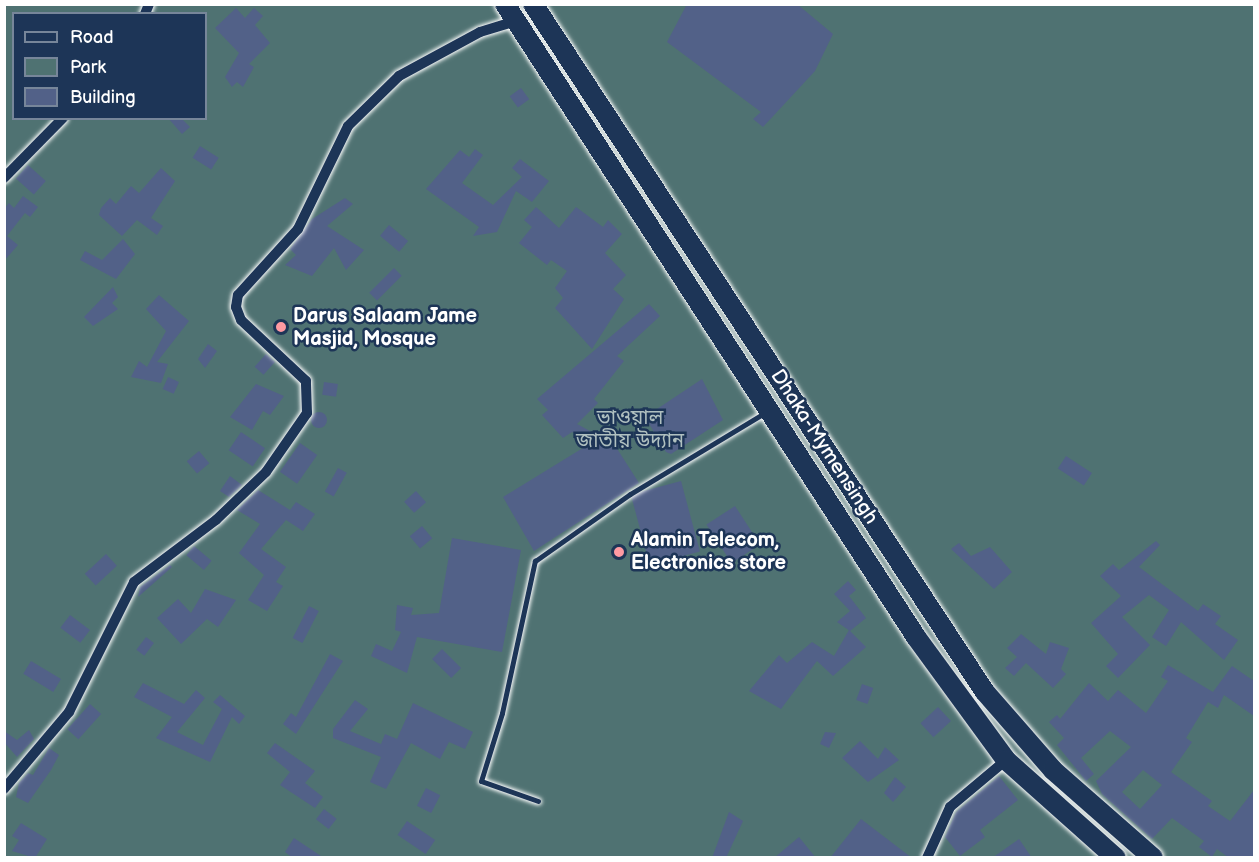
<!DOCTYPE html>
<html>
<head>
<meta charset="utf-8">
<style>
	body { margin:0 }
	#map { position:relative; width:1259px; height:862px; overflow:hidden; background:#1d3557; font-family:"Balsamiq Sans","Noto Sans Bengali",sans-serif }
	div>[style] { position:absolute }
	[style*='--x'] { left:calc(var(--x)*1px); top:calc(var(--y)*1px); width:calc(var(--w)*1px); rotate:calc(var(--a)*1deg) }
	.green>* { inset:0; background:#4f7272 }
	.building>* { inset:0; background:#526188; transform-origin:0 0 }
	.round { border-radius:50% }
	.roads { filter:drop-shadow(0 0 2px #fff) drop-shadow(0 0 2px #fff) }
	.lane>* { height:5px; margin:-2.5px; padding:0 2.5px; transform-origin:2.5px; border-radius:2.5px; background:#1d3557 }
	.street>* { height:10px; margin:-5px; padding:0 5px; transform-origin:5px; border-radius:5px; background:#1d3557 }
	.highway>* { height:20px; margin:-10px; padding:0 10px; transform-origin:10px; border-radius:10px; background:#1d3557 }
	.dots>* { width:16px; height:16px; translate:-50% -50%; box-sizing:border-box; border:3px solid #1d3557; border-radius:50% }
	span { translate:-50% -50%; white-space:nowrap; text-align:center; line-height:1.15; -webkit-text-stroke:5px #1d3557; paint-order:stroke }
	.poi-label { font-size:20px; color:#fff; font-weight:700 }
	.left { translate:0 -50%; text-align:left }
	.park-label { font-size:20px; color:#b0c0c0 }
	.street-label { font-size:20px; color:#fff }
	.frame { position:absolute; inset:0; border:6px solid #fff; pointer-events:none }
	.legend { position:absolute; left:12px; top:12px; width:195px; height:108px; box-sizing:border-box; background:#1d3557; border:2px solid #77869a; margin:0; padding:8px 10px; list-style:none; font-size:18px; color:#fff }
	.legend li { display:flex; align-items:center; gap:12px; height:30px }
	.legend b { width:30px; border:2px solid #77869a }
</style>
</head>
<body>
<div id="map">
	<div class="green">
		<div style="clip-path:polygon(evenodd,5px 5px,1254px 5px,1254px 857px,5px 857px,5px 5px,14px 14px,206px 14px,206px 118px,14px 118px,14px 14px)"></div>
	</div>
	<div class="building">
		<div style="clip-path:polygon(687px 4px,797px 4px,833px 34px,815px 71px,763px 127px,753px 119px,761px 112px,667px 42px)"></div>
		<div style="clip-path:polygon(236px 8px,245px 18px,254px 8px,263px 16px,255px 25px,270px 43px,249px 64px,254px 67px,243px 87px,237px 82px,232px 87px,225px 77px,239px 53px,215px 28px)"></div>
		<div style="left:521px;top:88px;width:14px;height:14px;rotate:54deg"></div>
		<div style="clip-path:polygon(168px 118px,181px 118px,190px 127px,182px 134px)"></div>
		<div style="left:200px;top:146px;width:22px;height:14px;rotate:32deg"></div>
		<div style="clip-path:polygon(475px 149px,483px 155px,462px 183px,493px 205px,522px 177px,512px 168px,520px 159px,549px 181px,532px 202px,516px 191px,497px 232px,473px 236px,479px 227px,426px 189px,460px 150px,469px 157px)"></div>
		<div style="left:28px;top:165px;width:24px;height:18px;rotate:42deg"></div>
		<div style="clip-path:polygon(161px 168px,175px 181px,151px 218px,163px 226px,157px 235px,137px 220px,122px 236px,99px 215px,101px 208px,110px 198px,116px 204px,131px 186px,139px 193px)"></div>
		<div style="clip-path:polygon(23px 196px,38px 207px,30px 217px,25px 213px,7px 236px,18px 245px,4px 261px,4px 209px,9px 203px,14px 208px)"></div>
		<div style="clip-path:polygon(345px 198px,353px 204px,327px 226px,364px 250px,346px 270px,334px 248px,312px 276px,285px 265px,296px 255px,290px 249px,312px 219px)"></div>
		<div style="clip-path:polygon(536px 207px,559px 228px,576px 207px,603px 227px,608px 220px,622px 234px,605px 253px,626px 275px,613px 289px,624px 299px,592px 349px,555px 308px,563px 298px,555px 288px,567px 271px,551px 260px,547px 265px,519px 243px,532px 227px,524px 220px)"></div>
		<div style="left:389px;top:225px;width:25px;height:14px;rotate:40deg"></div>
		<div style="clip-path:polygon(123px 239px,135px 254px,116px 279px,80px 260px,85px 251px,102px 260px)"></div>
		<div style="left:394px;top:268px;width:11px;height:35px;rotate:45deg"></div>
		<div style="clip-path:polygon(113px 287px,118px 297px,112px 303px,118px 309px,93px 326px,84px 317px)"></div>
		<div style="clip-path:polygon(159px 295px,189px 321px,157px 362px,168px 364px,161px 383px,131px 377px,139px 361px,147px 367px,166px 331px,146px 309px)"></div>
		<div style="clip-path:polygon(649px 304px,660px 316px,617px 356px,624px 361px,594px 399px,598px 403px,577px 424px,601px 437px,607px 433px,639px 483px,534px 551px,503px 497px,591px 443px,572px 432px,563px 438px,542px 415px,548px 410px,537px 399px)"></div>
		<div style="clip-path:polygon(208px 344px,217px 351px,205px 368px,198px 359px)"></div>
		<div style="left:266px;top:354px;width:12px;height:17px;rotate:42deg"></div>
		<div style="left:168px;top:377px;width:12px;height:13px;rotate:24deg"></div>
		<div style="clip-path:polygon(702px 379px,723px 420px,671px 454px,666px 452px,645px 417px)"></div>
		<div style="left:324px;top:382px;width:14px;height:13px;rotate:8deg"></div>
		<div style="clip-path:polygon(256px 384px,284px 396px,270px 415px,263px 411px,252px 430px,230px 417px)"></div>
		<div class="round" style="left:311px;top:412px;width:16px;height:16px"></div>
		<div style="left:241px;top:432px;width:29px;height:22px;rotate:34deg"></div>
		<div style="left:300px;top:443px;width:21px;height:35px;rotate:35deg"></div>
		<div style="left:199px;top:451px;width:16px;height:16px;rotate:50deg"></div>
		<div style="left:1066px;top:456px;width:31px;height:15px;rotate:33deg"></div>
		<div style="left:338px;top:468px;width:10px;height:27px;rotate:29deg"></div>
		<div style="clip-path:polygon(230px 476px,242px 485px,229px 497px,220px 491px)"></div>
		<div style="left:681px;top:481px;width:73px;height:52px;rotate:75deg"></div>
		<div style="clip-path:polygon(258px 490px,290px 510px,296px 502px,315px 514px,303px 531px,286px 520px,261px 549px,286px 567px,276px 582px,283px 586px,267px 611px,248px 600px,264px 575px,239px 553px,260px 524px,237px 510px)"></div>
		<div style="left:416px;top:491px;width:15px;height:16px;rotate:48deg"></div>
		<div style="left:735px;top:506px;width:46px;height:34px;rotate:57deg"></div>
		<div style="left:422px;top:526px;width:16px;height:16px;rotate:50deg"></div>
		<div style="clip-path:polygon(452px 538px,521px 550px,502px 652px,417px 637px,407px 673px,371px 656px,376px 644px,392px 651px,401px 632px,395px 630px,397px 605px,413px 608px,411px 615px,439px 613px)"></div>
		<div style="clip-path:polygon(1156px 541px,1160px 545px,1139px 567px,1198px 611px,1203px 604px,1221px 616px,1215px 624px,1238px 640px,1224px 660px,1181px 622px,1166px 646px,1152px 637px,1169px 610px,1149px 595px,1122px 617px,1150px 645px,1118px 678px,1106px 666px,1118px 654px,1091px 623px,1121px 596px,1100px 576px,1113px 564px,1119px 570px)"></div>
		<div style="clip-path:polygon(959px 543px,971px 556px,990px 547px,1012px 572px,994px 589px,951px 549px)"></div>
		<div style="left:194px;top:546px;width:23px;height:12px;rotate:40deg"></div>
		<div style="left:106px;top:554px;width:16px;height:29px;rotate:47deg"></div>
		<div style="clip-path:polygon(170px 565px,172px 567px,138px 597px,140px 587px)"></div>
		<div style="clip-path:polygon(848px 581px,856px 590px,849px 596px,866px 618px,850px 631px,837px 622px,850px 611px,834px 594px)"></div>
		<div style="clip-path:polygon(205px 589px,236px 600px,218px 627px,207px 619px,181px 644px,157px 618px,178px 599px,191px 613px)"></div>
		<div style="left:309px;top:606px;width:11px;height:36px;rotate:27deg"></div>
		<div style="left:70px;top:615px;width:25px;height:16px;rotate:37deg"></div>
		<div style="clip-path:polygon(849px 630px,866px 647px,833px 676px,817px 661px,781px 709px,749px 691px,779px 655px,787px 663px,812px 642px,834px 656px)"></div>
		<div style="clip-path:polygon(1021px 634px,1046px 654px,1050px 642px,1069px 648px,1061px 669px,1066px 674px,1053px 688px,1026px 663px,1014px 676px,1005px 668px,1017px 657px,1007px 648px)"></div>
		<div style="left:146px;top:637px;width:10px;height:16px;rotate:37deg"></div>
		<div style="left:442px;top:649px;width:27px;height:14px;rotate:45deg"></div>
		<div style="clip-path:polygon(330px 654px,343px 661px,296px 734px,283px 724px,291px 713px,296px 717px)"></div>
		<div style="left:31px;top:661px;width:35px;height:15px;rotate:31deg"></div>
		<div style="clip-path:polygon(evenodd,1168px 665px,1213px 692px,1232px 666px,1254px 681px,1254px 716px,1224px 695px,1218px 708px,1208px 702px,1186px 738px,1192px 742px,1171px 772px,1212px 801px,1208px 806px,1230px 821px,1254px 790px,1254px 858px,1229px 858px,1217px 849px,1212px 857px,1199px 847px,1204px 841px,1172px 818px,1152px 839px,1102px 794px,1096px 781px,1131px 747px,1110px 731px,1081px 758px,1094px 774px,1086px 781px,1057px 745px,1064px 738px,1049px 722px,1057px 715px,1060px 719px,1089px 683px,1108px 701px,1118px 690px,1146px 713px,1168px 681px,1161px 677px,1168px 665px,1143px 770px,1162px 785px,1140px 809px,1122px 792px,1143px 770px)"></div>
		<div style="clip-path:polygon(143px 683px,184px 704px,196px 690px,205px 698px,177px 732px,203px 745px,222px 709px,213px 702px,220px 695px,245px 716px,239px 724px,232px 717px,210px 762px,156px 738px,172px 717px,134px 697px)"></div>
		<div style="left:862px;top:684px;width:12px;height:17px;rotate:20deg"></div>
		<div style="clip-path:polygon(355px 700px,368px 709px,350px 731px,381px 744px,385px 734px,397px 739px,413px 703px,473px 732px,465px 749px,449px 742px,440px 759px,411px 743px,386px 789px,370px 782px,381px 757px,333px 738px,333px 729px)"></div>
		<div style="left:90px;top:704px;width:15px;height:34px;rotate:42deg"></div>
		<div style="left:938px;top:707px;width:19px;height:24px;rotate:47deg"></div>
		<div style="clip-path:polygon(29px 730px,34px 739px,17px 757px,4px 742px,4px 731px,17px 740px)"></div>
		<div style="clip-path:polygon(825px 732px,836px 733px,829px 748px,820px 744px)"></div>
		<div style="clip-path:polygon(860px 741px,878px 759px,885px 747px,899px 760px,868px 782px,842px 758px)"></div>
		<div style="clip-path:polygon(275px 743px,315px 771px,305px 783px,323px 797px,315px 808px,280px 785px,290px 772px,267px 753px)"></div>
		<div style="clip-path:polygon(49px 748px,59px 755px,51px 770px,28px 803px,16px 797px,19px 783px,28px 773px,33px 775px)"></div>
		<div style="clip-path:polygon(999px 776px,1018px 800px,980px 830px,985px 837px,960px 856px,945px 837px,956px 812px)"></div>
		<div style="clip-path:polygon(895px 777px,906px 787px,893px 802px,884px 793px)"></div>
		<div style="left:426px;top:788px;width:16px;height:20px;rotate:27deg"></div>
		<div style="left:324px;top:809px;width:16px;height:13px;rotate:38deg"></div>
		<div style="clip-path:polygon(729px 812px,743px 821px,726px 858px,712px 858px)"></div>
		<div style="clip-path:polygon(861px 819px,912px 858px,830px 858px)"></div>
		<div style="left:407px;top:821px;width:34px;height:17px;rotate:34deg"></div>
		<div style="clip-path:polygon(21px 823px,47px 839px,35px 858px,12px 851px,19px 840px,12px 836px)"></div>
		<div style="clip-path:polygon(799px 837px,816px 858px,774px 858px)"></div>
		<div style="clip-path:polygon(294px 838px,324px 858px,293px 858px,285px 852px)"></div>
		<div style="clip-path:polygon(1019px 839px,1032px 858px,992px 858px)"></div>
	</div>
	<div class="roads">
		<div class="lane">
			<div style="--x:538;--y:801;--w:60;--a:-160.7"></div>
			<div style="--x:481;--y:781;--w:71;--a:-72.8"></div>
			<div style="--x:502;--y:713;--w:156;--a:-77.8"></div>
			<div style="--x:535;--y:561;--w:116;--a:-35.2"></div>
			<div style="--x:630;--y:494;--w:159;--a:-31.1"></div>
		</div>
		<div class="street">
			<div style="--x:145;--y:14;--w:11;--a:-68"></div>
			<div style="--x:4;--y:178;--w:84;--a:-45.5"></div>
			<div style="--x:4;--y:789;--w:101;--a:-49.8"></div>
			<div style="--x:69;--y:712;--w:145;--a:-63.4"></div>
			<div style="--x:134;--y:582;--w:103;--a:-37.1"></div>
			<div style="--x:216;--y:520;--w:69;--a:-43.8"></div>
			<div style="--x:266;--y:472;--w:72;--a:-55.2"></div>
			<div style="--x:307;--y:413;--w:32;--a:-92"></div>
			<div style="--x:306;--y:381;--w:89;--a:-136.8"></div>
			<div style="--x:241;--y:320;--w:14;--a:-111"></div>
			<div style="--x:236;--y:307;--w:12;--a:-81"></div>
			<div style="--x:238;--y:295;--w:89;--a:-47.7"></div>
			<div style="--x:298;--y:229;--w:114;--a:-64.1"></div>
			<div style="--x:348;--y:126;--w:71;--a:-44.4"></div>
			<div style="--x:399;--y:76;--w:92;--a:-28.5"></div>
			<div style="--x:480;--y:32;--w:38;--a:-17"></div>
			<div style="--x:927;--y:858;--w:56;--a:-65.7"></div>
			<div style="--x:950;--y:807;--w:73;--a:-40"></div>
		</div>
		<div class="highway">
			<div style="--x:505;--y:4;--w:755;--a:57"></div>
			<div style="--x:916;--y:637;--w:152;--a:53.8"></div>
			<div style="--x:1006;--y:760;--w:147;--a:41.7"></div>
			<div style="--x:533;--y:4;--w:823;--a:56.7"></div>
			<div style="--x:985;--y:692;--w:103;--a:48.9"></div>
			<div style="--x:1053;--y:770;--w:133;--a:41.3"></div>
		</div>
	</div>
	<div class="dots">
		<div style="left:281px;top:327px;background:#ff9aa2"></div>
		<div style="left:619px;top:552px;background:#ff9aa2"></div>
	</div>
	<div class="poi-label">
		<span class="left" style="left:293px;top:328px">Darus Salaam Jame<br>Masjid, Mosque</span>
		<span class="left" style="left:631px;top:552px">Alamin Telecom,<br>Electronics store</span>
	</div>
	<div class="park-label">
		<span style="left:630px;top:430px">ভাওয়াল<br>জাতীয় উদ্যান</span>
	</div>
	<div class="street-label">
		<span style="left:824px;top:447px;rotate:57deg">Dhaka-Mymensingh</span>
	</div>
	<div class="frame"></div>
	<ul class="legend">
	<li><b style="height:8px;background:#1d3557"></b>Road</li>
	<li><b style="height:16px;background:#4f7272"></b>Park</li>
	<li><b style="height:16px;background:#526188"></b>Building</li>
	</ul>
</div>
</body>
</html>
